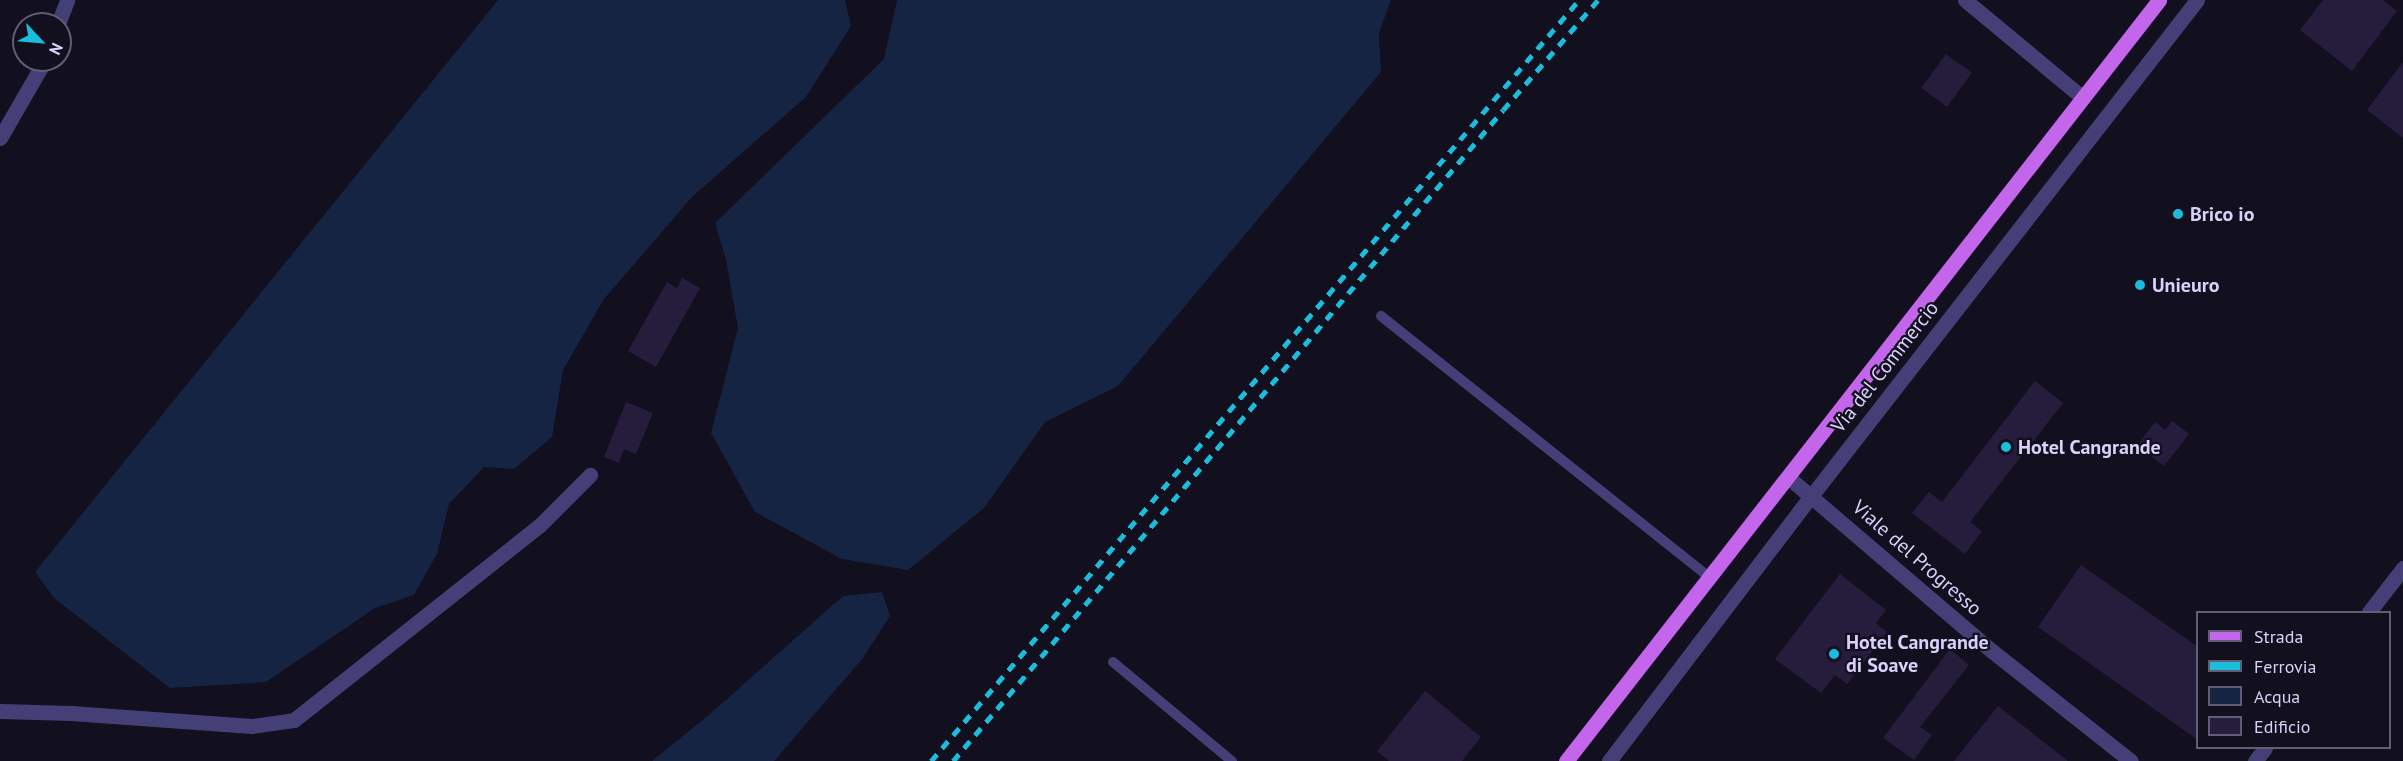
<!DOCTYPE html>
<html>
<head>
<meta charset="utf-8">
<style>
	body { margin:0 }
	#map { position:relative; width:2403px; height:761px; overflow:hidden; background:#120f1e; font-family:"PT Sans",sans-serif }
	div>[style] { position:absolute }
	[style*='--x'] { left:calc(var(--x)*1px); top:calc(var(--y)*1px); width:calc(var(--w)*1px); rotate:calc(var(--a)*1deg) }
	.water>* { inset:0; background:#152442 }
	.building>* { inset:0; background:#261d3d; transform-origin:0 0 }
	.lane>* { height:10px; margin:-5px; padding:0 5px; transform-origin:5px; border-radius:5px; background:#453f78 }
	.street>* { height:15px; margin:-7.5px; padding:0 7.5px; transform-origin:7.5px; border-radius:7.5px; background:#453f78 }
	.primary>* { height:15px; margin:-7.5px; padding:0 7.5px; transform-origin:7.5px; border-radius:7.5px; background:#c366ec }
	.rail>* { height:4.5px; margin-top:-2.25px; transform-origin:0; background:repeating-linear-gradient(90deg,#1bbddc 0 9px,transparent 0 17px) }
	.dots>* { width:16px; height:16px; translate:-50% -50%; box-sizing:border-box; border:3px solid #120f1e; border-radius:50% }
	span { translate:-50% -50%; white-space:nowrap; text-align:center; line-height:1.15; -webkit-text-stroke:4.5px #120f1e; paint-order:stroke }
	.poi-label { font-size:20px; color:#d9d1f9; font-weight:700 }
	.left { translate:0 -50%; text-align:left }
	.street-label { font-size:20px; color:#d9d1f9 }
	.legend { position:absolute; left:2196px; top:611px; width:195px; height:138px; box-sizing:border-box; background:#120f1e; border:2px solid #625d76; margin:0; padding:8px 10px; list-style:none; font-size:18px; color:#d9d1f9 }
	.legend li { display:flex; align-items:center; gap:12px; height:30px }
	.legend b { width:30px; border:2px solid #625d76 }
	.north { position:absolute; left:12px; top:12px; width:60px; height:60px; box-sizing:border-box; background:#120f1e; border:2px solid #625d76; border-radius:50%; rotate:116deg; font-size:16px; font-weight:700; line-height:24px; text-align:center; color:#d9d1f9 }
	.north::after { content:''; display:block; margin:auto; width:21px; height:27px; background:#1bbddc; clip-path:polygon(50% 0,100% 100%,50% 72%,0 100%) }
</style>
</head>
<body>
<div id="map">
	<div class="water">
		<div style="clip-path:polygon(498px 0,845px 0,851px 26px,806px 97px,692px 197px,604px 299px,563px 370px,552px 437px,514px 469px,484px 467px,449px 504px,437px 554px,414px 595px,375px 608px,266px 682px,170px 688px,54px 598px,35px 572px)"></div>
		<div style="clip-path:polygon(897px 0,1391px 0,1379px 33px,1381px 72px,1118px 386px,1045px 422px,984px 508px,908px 570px,842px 559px,755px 512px,711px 433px,738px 328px,726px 260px,715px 223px,884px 59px)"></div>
		<div style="clip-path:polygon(882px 592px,890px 616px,863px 658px,774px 761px,652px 761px,710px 714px,843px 596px)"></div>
	</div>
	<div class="building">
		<div style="clip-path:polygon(2323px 0,2383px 0,2397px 11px,2352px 71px,2300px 30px)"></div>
		<div style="left:1946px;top:54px;width:32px;height:42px;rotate:36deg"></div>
		<div style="clip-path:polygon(2403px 62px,2403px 138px,2367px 110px)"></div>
		<div style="clip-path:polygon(682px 278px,700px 288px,656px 367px,628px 351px,667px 282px,677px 288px)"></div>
		<div style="clip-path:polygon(2035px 381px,2063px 403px,1970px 522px,1982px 531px,1965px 554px,1912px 513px,1929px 492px,1942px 502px)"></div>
		<div style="clip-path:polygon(626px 402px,653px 413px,636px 454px,624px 449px,619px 463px,604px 457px)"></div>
		<div style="clip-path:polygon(2172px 421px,2189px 434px,2164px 466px,2137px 446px,2155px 422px,2165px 430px)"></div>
		<div style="clip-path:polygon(2081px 565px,2198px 647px,2198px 740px,2038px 627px)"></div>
		<div style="clip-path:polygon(1840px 574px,1886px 610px,1876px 623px,1887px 632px,1847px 684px,1835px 675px,1821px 693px,1775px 659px)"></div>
		<div style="clip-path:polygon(1950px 649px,1969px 665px,1920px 727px,1932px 735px,1914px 760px,1883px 738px)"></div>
		<div style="clip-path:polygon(1425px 691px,1481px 737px,1462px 761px,1389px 761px,1377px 751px)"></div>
		<div style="clip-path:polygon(1998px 706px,2068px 761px,1954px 761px)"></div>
	</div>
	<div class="lane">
		<div style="--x:1381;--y:316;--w:419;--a:38.5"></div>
		<div style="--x:1113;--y:662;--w:155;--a:39.8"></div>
	</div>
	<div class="street">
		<div style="--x:1965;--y:0;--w:153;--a:39.7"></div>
		<div style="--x:58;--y:24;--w:26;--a:-69"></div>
		<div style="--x:0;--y:138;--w:90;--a:-60"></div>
		<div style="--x:1788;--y:477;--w:268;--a:40.5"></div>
		<div style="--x:1992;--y:651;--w:177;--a:38.4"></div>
		<div style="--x:2369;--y:612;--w:56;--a:-52.3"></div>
		<div style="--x:0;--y:711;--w:71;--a:1.6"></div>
		<div style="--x:71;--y:713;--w:181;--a:4.1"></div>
		<div style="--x:252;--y:726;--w:42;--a:-8.1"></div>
		<div style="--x:294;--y:720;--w:314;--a:-38.4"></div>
		<div style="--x:540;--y:525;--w:71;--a:-45"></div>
		<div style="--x:1609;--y:761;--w:335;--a:-52.7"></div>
		<div style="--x:1812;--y:495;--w:627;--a:-52.13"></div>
		<div style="--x:2255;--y:761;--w:16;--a:-52"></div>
	</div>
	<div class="primary">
		<div style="--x:1566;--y:761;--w:965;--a:-52.07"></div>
	</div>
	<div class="rail">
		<div style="--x:931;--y:761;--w:1000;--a:-49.59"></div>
		<div style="--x:953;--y:761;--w:852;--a:-49.81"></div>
		<div style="--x:1503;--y:110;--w:145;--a:-49.2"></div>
	</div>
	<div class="dots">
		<div style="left:2178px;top:214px;background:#1bbddc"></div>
		<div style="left:2140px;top:285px;background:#1bbddc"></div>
		<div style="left:2006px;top:447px;background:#1bbddc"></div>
		<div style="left:1834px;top:654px;background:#1bbddc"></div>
	</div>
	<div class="poi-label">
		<span class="left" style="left:2190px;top:214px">Brico io</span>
		<span class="left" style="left:2152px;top:285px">Unieuro</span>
		<span class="left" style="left:2018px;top:447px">Hotel Cangrande</span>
		<span class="left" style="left:1846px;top:654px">Hotel Cangrande<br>di Soave</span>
	</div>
	<div class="street-label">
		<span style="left:1885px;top:367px;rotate:-52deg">Via del Commercio</span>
		<span style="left:1917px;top:558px;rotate:41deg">Viale del Progresso</span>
	</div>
	<ul class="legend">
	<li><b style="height:8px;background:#c366ec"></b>Strada</li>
	<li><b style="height:8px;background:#1bbddc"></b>Ferrovia</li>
	<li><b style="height:16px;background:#152442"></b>Acqua</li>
	<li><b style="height:16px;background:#261d3d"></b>Edificio</li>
	</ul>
	<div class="north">N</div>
</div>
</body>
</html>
